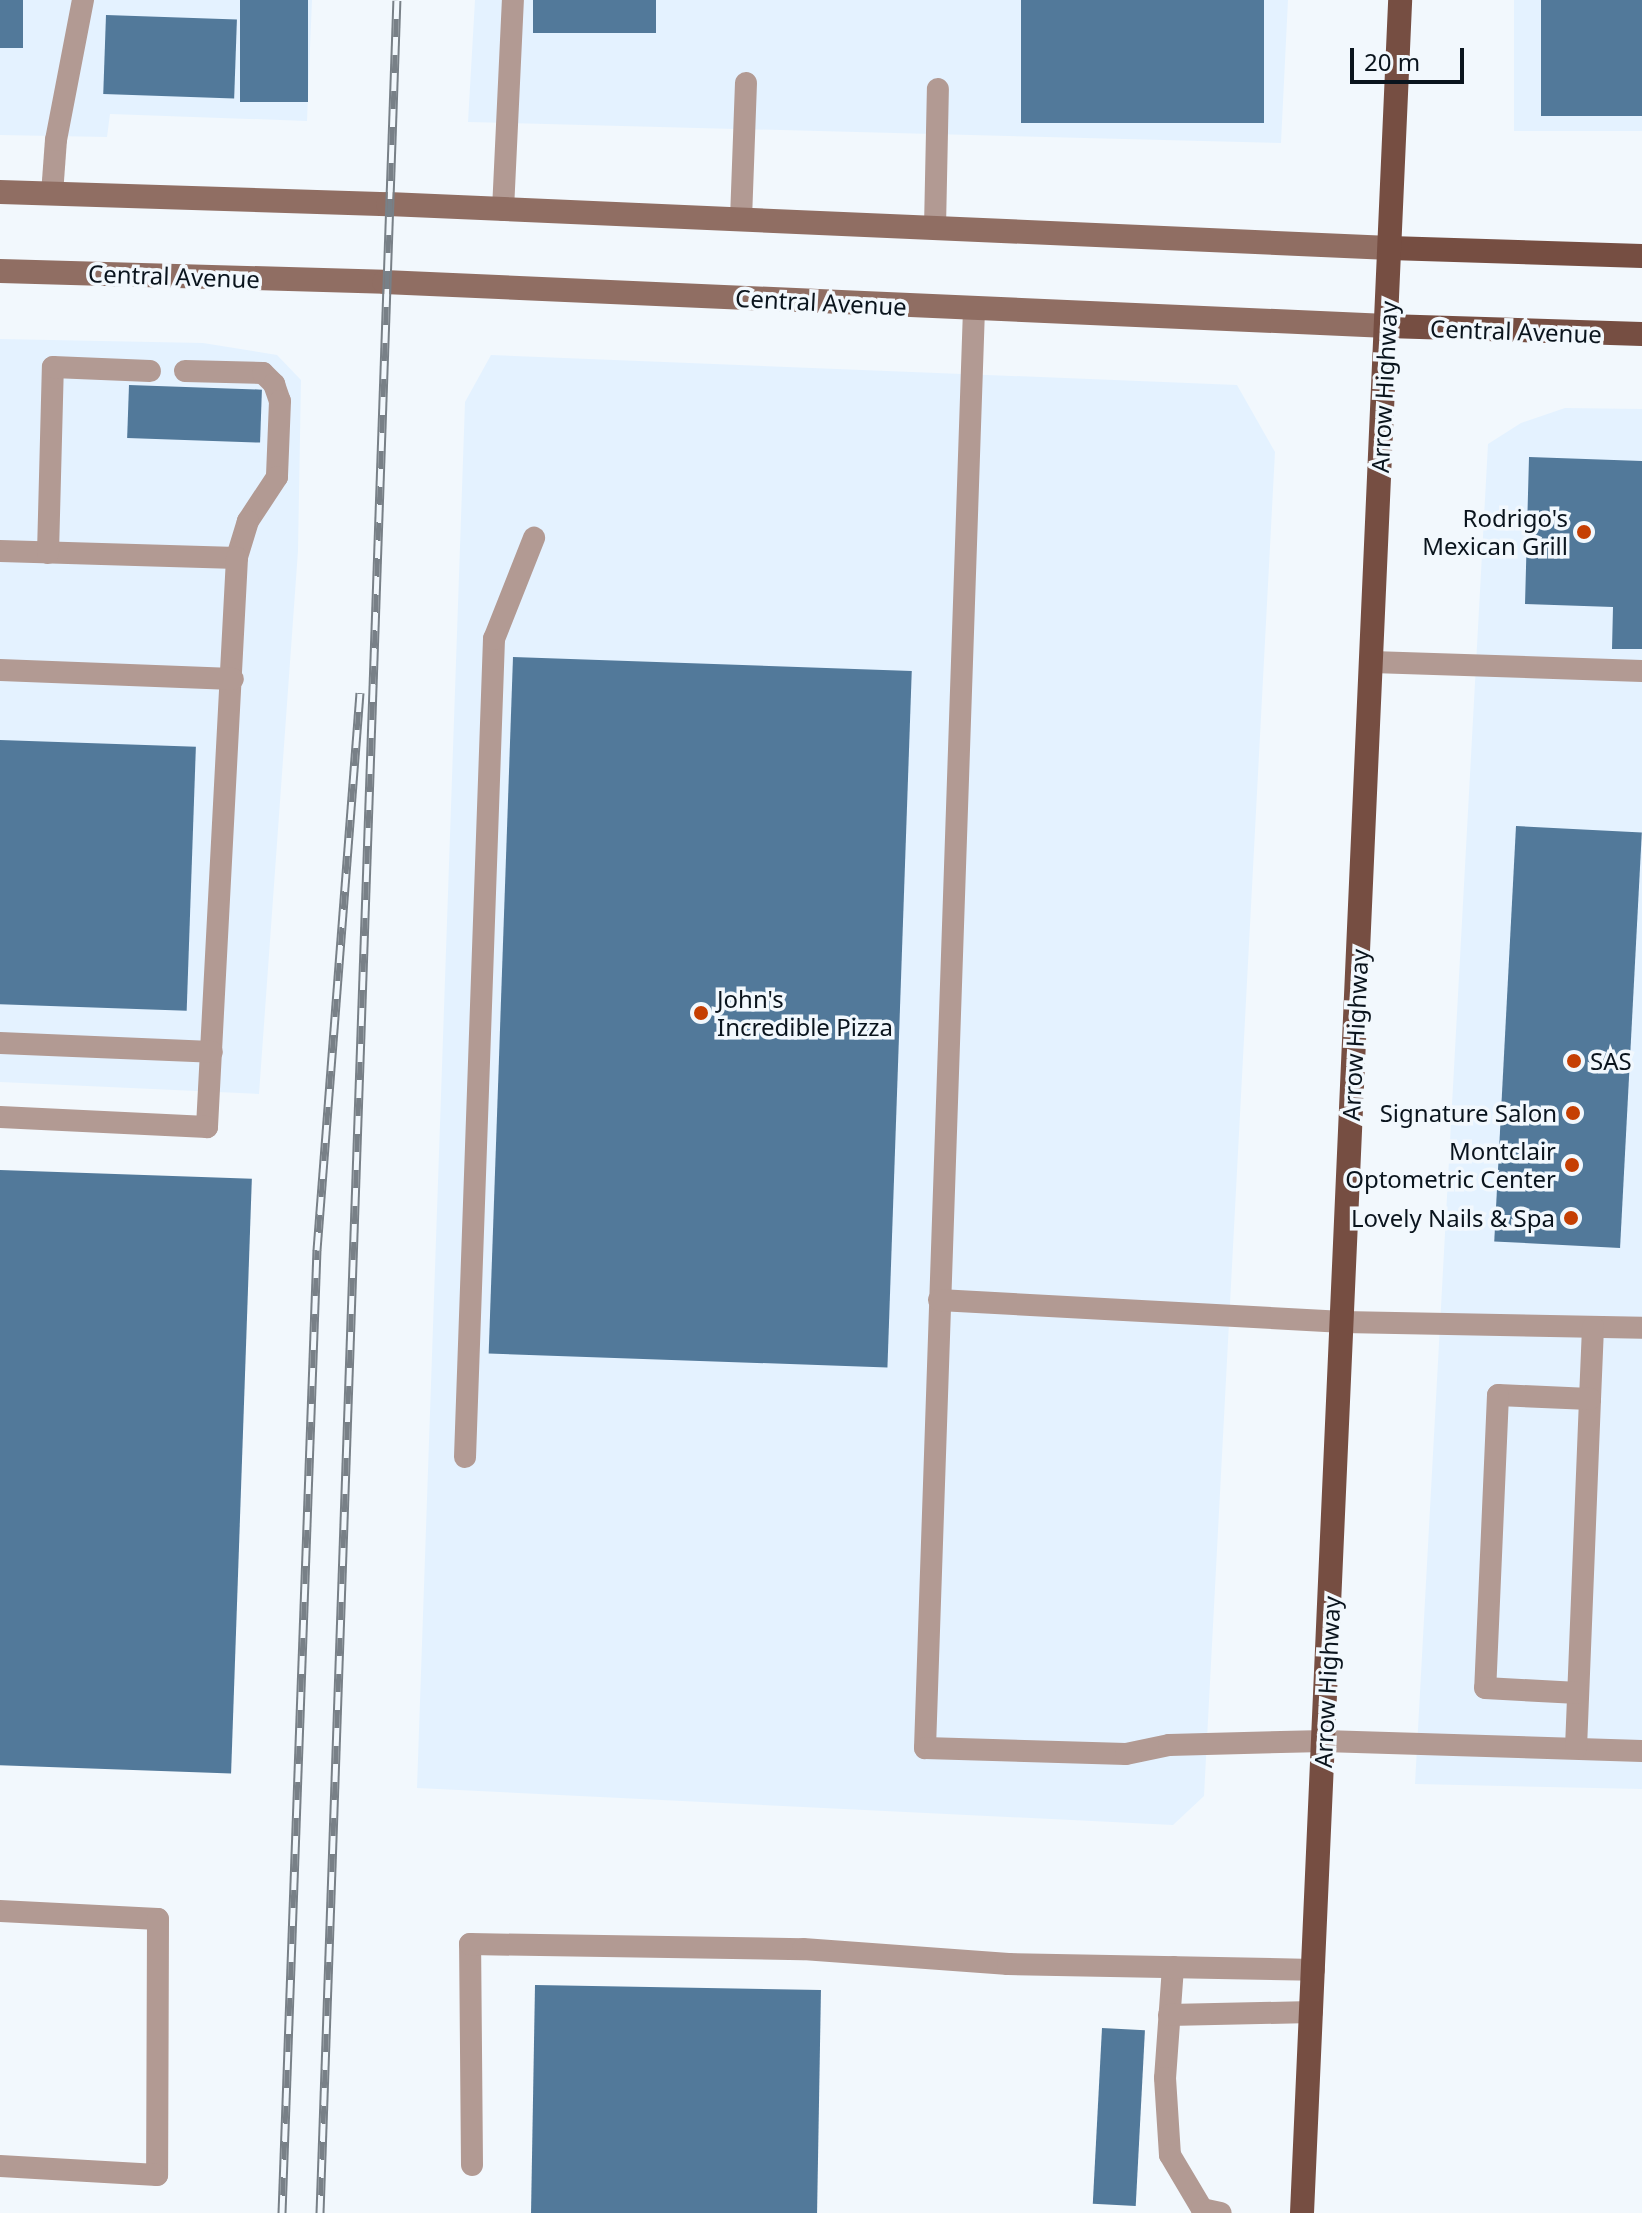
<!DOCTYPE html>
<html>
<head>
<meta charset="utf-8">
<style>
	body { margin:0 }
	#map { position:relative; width:1642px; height:2213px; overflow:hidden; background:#f2f8fd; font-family:"Noto Sans",sans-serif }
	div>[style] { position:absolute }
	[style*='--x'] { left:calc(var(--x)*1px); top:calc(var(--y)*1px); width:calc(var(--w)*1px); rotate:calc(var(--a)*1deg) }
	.built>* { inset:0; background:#e4f2ff; transform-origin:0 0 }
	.building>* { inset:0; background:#52799a; transform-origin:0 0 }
	.lane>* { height:22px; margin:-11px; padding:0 11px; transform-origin:11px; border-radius:11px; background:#b29a93 }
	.secondary>* { height:24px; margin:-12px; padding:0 12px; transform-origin:12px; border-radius:12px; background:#906e63 }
	.primary>* { height:24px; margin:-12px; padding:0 12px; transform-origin:12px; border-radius:12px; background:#764e42 }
	.rail>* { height:9px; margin-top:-4.5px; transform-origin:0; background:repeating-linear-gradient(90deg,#f2f8fd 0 18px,#788087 0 36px); box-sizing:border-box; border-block:2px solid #788087 }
	.dots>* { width:22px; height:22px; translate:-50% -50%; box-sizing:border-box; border:4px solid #f2f8fd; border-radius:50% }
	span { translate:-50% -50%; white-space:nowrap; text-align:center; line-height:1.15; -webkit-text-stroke:7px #f2f8fd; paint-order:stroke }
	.street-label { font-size:24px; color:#0a141d }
	.poi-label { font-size:24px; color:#0a141d }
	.right { translate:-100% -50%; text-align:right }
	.left { translate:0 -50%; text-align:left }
	.scale { position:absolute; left:1350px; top:48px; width:114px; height:36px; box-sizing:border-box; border:4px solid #0a141d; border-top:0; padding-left:10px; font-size:24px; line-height:28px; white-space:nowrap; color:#0a141d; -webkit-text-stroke:6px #f2f8fd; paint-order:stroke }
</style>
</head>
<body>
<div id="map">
	<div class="built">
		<div style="clip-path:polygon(0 0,312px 0,307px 121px,110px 114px,107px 137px,0 135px)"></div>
		<div style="clip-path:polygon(475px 0,1288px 0,1281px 143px,468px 122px)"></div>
		<div style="left:1514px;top:0;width:128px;height:131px"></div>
		<div style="clip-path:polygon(0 339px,203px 343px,277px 355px,301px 380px,298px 551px,259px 1094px,0 1082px)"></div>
		<div style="clip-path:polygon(491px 355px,1237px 385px,1275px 452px,1204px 1796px,1173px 1825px,417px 1788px,465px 402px)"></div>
		<div style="clip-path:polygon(1565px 408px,1642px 409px,1642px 1789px,1415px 1784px,1488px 444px,1521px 423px)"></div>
	</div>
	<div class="building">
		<div style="left:0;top:0;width:23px;height:48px"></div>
		<div style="left:240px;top:0;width:68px;height:102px"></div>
		<div style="left:533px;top:0;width:123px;height:33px"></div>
		<div style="left:1021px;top:0;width:243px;height:123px"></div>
		<div style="left:1541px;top:0;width:101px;height:116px"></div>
		<div style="left:106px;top:15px;width:131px;height:79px;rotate:2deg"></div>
		<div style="left:129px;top:385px;width:133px;height:53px;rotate:2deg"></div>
		<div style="clip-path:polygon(1529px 457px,1642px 461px,1642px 649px,1612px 649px,1613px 607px,1525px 604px)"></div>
		<div style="left:513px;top:657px;width:399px;height:697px;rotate:2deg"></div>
		<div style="left:0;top:740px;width:196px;height:264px;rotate:2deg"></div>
		<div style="left:1516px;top:826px;width:126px;height:416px;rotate:3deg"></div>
		<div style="left:0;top:1170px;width:252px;height:595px;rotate:2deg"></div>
		<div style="left:535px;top:1985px;width:286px;height:228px;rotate:1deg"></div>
		<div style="left:1102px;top:2028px;width:43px;height:176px;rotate:3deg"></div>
	</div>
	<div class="lane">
		<div style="--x:52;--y:194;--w:54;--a:-85.8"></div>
		<div style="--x:56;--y:140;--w:143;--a:-79.1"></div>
		<div style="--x:503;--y:210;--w:210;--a:-87.3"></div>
		<div style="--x:741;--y:219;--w:136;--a:-87.9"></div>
		<div style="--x:935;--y:227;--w:138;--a:-88.8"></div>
		<div style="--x:974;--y:309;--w:1440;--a:91.95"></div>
		<div style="--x:925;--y:1748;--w:201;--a:1.7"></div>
		<div style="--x:1126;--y:1754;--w:44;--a:-11.8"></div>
		<div style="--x:1169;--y:1745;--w:155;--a:-1.5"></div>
		<div style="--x:1324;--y:1741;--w:318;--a:1.8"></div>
		<div style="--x:185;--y:371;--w:78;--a:1.5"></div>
		<div style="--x:263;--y:373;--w:16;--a:45"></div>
		<div style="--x:274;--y:384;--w:18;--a:71"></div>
		<div style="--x:280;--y:401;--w:76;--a:92.3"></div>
		<div style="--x:277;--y:477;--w:53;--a:123.4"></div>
		<div style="--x:248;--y:521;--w:39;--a:107"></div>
		<div style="--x:0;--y:551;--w:237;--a:1.7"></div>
		<div style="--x:237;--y:558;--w:570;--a:93.02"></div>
		<div style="--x:207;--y:1127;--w:207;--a:-177.2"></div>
		<div style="--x:48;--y:553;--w:186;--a:-88.5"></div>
		<div style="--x:53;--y:367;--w:97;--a:2.4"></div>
		<div style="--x:1372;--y:662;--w:270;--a:1.9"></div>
		<div style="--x:0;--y:670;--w:233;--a:2.2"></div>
		<div style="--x:0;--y:1043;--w:212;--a:2.4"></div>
		<div style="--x:939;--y:1300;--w:405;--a:3.1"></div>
		<div style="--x:1343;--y:1322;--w:299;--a:1.1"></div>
		<div style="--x:1590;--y:1399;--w:72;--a:-87.6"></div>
		<div style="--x:465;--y:1457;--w:819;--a:-87.97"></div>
		<div style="--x:494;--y:639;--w:109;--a:-68.4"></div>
		<div style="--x:1576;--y:1748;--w:349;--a:-87.7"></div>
		<div style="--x:1590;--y:1399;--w:92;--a:-177.5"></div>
		<div style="--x:1498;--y:1395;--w:293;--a:92.5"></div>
		<div style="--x:1485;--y:1688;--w:93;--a:3.1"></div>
		<div style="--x:0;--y:1911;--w:158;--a:2.9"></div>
		<div style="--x:158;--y:1919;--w:256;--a:90.2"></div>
		<div style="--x:157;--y:2175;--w:157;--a:-176.7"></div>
		<div style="--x:1173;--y:1967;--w:111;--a:94.1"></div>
		<div style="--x:1165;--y:2078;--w:77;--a:86.3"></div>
		<div style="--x:1170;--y:2155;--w:63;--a:59.3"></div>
		<div style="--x:1202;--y:2209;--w:19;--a:12"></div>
		<div style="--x:1169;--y:2015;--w:143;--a:-1.2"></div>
		<div style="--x:472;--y:2165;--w:221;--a:-90.5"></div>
		<div style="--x:470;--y:1944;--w:333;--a:0.9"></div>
		<div style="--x:803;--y:1949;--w:206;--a:4.2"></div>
		<div style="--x:1008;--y:1964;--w:306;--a:1.1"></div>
	</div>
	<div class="secondary">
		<div style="--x:0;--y:192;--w:388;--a:1.8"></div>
		<div style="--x:388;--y:204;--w:1003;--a:2.51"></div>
		<div style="--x:0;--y:271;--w:384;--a:1.6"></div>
		<div style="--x:384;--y:282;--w:1004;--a:2.51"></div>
	</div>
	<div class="primary">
		<div style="--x:1390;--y:248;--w:252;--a:1.8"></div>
		<div style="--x:1387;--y:326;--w:255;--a:1.8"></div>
		<div style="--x:1302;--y:2213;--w:2215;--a:-87.46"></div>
	</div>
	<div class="rail">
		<div style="--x:282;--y:2213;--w:964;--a:-87.92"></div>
		<div style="--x:317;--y:1250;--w:559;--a:-85.59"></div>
		<div style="--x:320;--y:2213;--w:2214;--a:-88.01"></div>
	</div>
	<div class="dots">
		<div style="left:1584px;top:532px;background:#c53f03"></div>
		<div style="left:701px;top:1013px;background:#c53f03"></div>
		<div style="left:1574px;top:1061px;background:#c53f03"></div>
		<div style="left:1573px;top:1113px;background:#c53f03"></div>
		<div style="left:1572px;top:1165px;background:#c53f03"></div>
		<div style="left:1571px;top:1218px;background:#c53f03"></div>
	</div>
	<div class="street-label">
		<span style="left:174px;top:276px;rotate:2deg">Central Avenue</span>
		<span style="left:821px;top:302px;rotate:3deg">Central Avenue</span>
		<span style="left:1516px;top:331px;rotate:2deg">Central Avenue</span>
		<span style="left:1384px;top:387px;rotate:-87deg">Arrow Highway</span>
		<span style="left:1355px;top:1035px;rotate:-87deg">Arrow Highway</span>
		<span style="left:1327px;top:1682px;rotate:-87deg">Arrow Highway</span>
	</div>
	<div class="poi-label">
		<span class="right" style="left:1568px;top:532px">Rodrigo's<br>Mexican Grill</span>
		<span class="left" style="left:717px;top:1013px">John's<br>Incredible Pizza</span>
		<span class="left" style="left:1590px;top:1061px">SAS</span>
		<span class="right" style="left:1557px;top:1113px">Signature Salon</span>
		<span class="right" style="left:1556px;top:1165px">Montclair<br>Optometric Center</span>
		<span class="right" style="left:1555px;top:1218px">Lovely Nails &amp; Spa</span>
	</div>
	<div class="scale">20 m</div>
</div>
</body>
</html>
